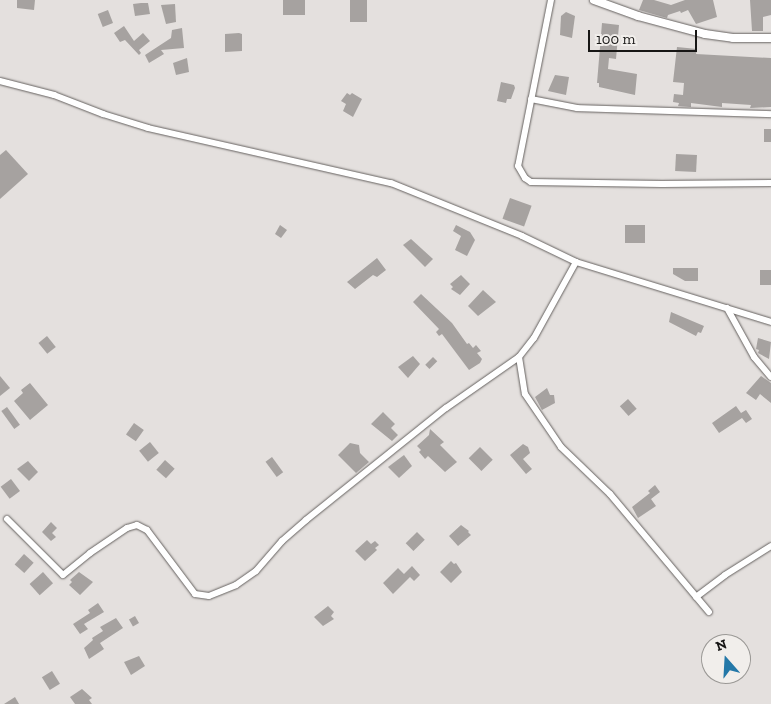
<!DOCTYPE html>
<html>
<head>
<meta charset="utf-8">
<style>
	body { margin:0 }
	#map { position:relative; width:771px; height:704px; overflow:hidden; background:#e4e0de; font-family:"Zilla Slab",serif }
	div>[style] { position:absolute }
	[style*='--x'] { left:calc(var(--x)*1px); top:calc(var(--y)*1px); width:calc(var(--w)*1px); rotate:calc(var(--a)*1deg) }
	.building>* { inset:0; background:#a6a2a0; transform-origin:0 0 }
	.roads { filter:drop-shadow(0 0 1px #65615f) drop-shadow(0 0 1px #65615f) }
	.minor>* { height:6px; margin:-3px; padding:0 3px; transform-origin:3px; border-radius:3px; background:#fff }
	.tertiary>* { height:8px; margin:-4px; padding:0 4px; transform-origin:4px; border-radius:4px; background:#fff }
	span { translate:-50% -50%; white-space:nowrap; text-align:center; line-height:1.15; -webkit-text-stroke:4px #f1eeeb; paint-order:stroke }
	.north { position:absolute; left:701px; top:634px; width:50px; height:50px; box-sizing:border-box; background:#f1eeeb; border:1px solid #9a9895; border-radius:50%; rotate:341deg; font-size:14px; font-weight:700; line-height:20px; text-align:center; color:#171615 }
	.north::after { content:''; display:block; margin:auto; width:18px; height:22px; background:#2478a8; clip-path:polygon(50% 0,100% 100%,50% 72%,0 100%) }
	.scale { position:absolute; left:588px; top:30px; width:109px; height:22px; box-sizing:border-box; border:2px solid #171615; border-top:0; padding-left:6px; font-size:15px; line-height:18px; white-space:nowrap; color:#171615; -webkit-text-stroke:4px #f1eeeb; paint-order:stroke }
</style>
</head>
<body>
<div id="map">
	<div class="building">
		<div style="clip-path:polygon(17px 0,35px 0,34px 10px,17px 8px)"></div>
		<div style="left:283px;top:0;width:22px;height:15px"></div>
		<div style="left:350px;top:0;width:17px;height:22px"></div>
		<div style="clip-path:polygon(643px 0,654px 0,671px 5px,685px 0,713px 0,717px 17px,696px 24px,688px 10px,681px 13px,680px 11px,668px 15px,667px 18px,639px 10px)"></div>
		<div style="clip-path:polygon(750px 0,771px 0,771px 15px,763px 17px,763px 31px,752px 31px)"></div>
		<div style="clip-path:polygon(141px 3px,148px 3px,150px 14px,135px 16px,133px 4px)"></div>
		<div style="clip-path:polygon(175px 4px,176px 22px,166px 24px,161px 5px)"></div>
		<div style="left:108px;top:10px;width:14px;height:11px;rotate:69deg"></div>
		<div style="clip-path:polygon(566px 12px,575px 16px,572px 38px,560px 35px,561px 16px)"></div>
		<div style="clip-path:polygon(602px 23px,619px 25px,616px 59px,609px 58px,608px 69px,637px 74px,635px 95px,599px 87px,599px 83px,597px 83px)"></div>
		<div style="clip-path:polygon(124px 26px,134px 41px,143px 33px,150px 41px,139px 50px,141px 53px,139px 55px,125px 40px,120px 42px,114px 33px)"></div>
		<div style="clip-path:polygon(182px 28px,184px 48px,161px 50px,164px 54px,149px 63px,145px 55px,171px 38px,172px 30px)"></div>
		<div style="clip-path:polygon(239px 33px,242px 34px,242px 51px,225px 52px,225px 34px)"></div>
		<div style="clip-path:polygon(677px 47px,697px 49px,696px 54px,771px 58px,771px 107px,750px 108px,751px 105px,722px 103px,722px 107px,691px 103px,691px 107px,678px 106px,679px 103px,673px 102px,674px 94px,683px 95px,684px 83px,673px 82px)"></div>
		<div style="clip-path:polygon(187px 58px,189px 72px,176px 75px,173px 63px)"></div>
		<div style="clip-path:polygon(555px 75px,569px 77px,566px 95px,548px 91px)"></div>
		<div style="clip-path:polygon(501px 82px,514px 85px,515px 88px,511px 99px,507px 99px,506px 103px,497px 101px)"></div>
		<div style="clip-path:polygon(347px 93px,350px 95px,352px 93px,362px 99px,353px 117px,343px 111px,346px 104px,341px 101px)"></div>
		<div style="left:764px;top:129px;width:7px;height:13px"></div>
		<div style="clip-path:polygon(6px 150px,28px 174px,0 199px,0 155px)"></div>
		<div style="left:676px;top:154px;width:21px;height:17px;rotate:3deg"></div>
		<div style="left:510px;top:198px;width:23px;height:22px;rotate:20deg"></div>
		<div style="clip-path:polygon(280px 225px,287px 230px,281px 238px,275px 234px)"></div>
		<div style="clip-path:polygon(456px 225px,470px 232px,475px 240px,467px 256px,455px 250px,461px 236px,453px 231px)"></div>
		<div style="left:625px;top:225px;width:20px;height:18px"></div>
		<div style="clip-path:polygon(411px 239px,433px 259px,425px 267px,403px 245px)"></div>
		<div style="clip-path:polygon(377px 258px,386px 270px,377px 277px,373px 275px,355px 289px,347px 282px)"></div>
		<div style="clip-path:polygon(673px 268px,698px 268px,698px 281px,685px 281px,673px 274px)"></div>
		<div style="left:760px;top:270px;width:11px;height:15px"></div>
		<div style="clip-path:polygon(461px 275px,470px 284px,460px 295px,451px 289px,453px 287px,450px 284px)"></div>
		<div style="clip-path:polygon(483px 290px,496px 302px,478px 316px,468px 306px)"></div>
		<div style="clip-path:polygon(421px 294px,452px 323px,467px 344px,469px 343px,473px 348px,476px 345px,481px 351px,477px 353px,482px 359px,480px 363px,469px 370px,442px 334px,439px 336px,436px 332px,439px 329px,413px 302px)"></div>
		<div style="clip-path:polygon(671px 312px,704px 326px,701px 333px,698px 332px,696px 336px,669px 322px)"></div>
		<div style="left:47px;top:336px;width:14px;height:11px;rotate:51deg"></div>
		<div style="clip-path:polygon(758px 338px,771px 342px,769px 359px,758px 353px,759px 350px,756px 349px)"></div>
		<div style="clip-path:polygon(413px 356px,420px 364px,408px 378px,398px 367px)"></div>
		<div style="left:433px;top:357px;width:6px;height:11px;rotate:45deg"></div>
		<div style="clip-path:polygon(0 376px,10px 388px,0 396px)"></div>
		<div style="clip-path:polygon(761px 376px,771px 383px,771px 403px,760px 394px,756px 400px,746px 393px)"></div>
		<div style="clip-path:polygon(30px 383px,48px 405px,30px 420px,14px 401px,23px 393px,21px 390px)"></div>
		<div style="clip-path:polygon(547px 388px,550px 395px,554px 395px,555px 403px,542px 410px,535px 397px)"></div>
		<div style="left:628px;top:399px;width:13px;height:11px;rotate:48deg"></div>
		<div style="clip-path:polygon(736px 406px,741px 413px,746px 410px,752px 419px,746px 423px,742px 418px,719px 433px,712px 423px)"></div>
		<div style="left:7px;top:407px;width:22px;height:7px;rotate:54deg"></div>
		<div style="clip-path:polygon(383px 412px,395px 424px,391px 428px,398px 435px,392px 441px,371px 424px)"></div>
		<div style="left:134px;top:423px;width:12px;height:14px;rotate:35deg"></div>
		<div style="clip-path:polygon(430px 429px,444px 442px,440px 445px,457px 462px,445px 472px,428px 456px,425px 459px,419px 452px,421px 450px,417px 446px,429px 435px)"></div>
		<div style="left:150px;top:442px;width:14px;height:14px;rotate:51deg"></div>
		<div style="clip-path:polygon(350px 443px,359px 445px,360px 453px,369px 462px,356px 473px,338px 455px)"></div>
		<div style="clip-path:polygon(523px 444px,528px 447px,530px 453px,523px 459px,532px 469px,526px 474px,510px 455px)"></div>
		<div style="left:480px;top:447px;width:18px;height:16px;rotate:45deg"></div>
		<div style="clip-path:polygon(404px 455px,412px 466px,399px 478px,388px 467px)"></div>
		<div style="left:272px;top:457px;width:19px;height:8px;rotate:54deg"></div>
		<div style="left:165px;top:460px;width:13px;height:13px;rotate:42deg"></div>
		<div style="clip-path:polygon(28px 461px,38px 472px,29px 481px,17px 469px)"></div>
		<div style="left:11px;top:479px;width:15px;height:13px;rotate:53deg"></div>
		<div style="clip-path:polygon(655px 485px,660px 492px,651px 499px,656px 506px,638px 518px,632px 507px,650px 493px,648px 491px)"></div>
		<div style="clip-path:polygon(51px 522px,57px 528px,52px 533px,56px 537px,51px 541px,42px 532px)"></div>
		<div style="clip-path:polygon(461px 525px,469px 531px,468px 532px,471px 535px,458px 546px,449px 536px)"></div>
		<div style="left:417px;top:532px;width:11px;height:16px;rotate:45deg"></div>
		<div style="clip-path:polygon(367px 540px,371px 544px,375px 541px,379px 545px,375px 548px,377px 550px,365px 561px,355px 551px)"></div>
		<div style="left:24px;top:554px;width:13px;height:14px;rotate:42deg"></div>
		<div style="clip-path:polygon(451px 561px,454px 564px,456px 563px,462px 572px,451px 583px,440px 572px)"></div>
		<div style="clip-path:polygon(412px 566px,420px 575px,414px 581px,410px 577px,393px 594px,383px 583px,398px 568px,404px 574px)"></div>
		<div style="left:43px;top:572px;width:15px;height:18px;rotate:48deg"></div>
		<div style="clip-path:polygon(79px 572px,93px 582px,80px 595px,69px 585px,72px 582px,70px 580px)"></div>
		<div style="clip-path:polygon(98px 603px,104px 612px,84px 624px,88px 629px,80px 634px,73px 624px,90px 613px,88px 610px)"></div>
		<div style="clip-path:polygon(328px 606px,334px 612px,331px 616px,334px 619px,323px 626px,314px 617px)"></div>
		<div style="left:135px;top:616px;width:8px;height:7px;rotate:60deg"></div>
		<div style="clip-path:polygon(116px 618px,123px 628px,100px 643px,104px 649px,89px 659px,84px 648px,93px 640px,92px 638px,103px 631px,100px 627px)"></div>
		<div style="clip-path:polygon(139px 656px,145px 666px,131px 675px,124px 662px)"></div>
		<div style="left:52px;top:671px;width:15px;height:12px;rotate:58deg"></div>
		<div style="clip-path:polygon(82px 689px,92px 698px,89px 700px,92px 704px,75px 704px,70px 697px)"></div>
		<div style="clip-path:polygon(15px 697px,19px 704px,4px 704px)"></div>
	</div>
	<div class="roads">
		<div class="minor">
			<div style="--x:551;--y:0;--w:169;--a:101.2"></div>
			<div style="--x:518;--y:166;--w:14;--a:60"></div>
			<div style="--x:525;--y:178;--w:7;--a:34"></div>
			<div style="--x:531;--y:182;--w:131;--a:0.9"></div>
			<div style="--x:662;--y:184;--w:109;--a:-0.5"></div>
			<div style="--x:0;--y:81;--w:56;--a:14.5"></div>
			<div style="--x:54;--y:95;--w:53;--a:21.2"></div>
			<div style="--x:103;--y:114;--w:47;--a:17.3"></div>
			<div style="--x:148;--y:128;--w:249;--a:12.8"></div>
			<div style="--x:391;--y:183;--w:141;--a:22"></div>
			<div style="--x:522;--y:236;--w:60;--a:25.7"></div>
			<div style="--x:576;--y:262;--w:204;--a:17.1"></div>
			<div style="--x:531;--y:99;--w:47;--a:11.1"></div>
			<div style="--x:577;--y:108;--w:194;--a:1.8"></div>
			<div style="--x:727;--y:308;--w:56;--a:61.1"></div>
			<div style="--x:754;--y:357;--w:26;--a:50"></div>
			<div style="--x:519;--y:357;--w:37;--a:81"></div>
			<div style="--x:525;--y:394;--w:64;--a:55.8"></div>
			<div style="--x:561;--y:447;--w:68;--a:43.8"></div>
			<div style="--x:610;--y:494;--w:154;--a:50"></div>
			<div style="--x:7;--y:519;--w:79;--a:45"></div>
			<div style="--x:63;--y:575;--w:35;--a:-39"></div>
			<div style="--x:90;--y:553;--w:45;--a:-34"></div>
			<div style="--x:127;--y:528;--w:10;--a:-17"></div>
			<div style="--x:137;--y:525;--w:11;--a:27"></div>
			<div style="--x:147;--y:530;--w:80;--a:53.1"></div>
			<div style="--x:195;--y:594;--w:14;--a:8"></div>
			<div style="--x:209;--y:596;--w:29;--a:-22"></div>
			<div style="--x:236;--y:585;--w:24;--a:-35"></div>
			<div style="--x:256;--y:571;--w:40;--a:-49"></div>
			<div style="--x:282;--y:541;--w:32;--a:-41"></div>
			<div style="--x:306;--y:520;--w:179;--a:-38.7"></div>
			<div style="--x:446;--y:408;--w:89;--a:-34.9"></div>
			<div style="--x:519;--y:357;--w:24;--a:-52"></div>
			<div style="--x:534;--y:338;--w:87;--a:-61.1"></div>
			<div style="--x:696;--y:597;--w:36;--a:-37"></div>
			<div style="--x:725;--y:575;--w:54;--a:-32.2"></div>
		</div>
		<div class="tertiary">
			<div style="--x:594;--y:0;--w:47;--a:20"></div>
			<div style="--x:638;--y:16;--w:69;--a:15"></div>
			<div style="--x:705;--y:34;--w:28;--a:8"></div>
			<div style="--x:733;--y:38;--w:38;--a:0"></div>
		</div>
	</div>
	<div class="north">N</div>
	<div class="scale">100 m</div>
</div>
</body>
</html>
